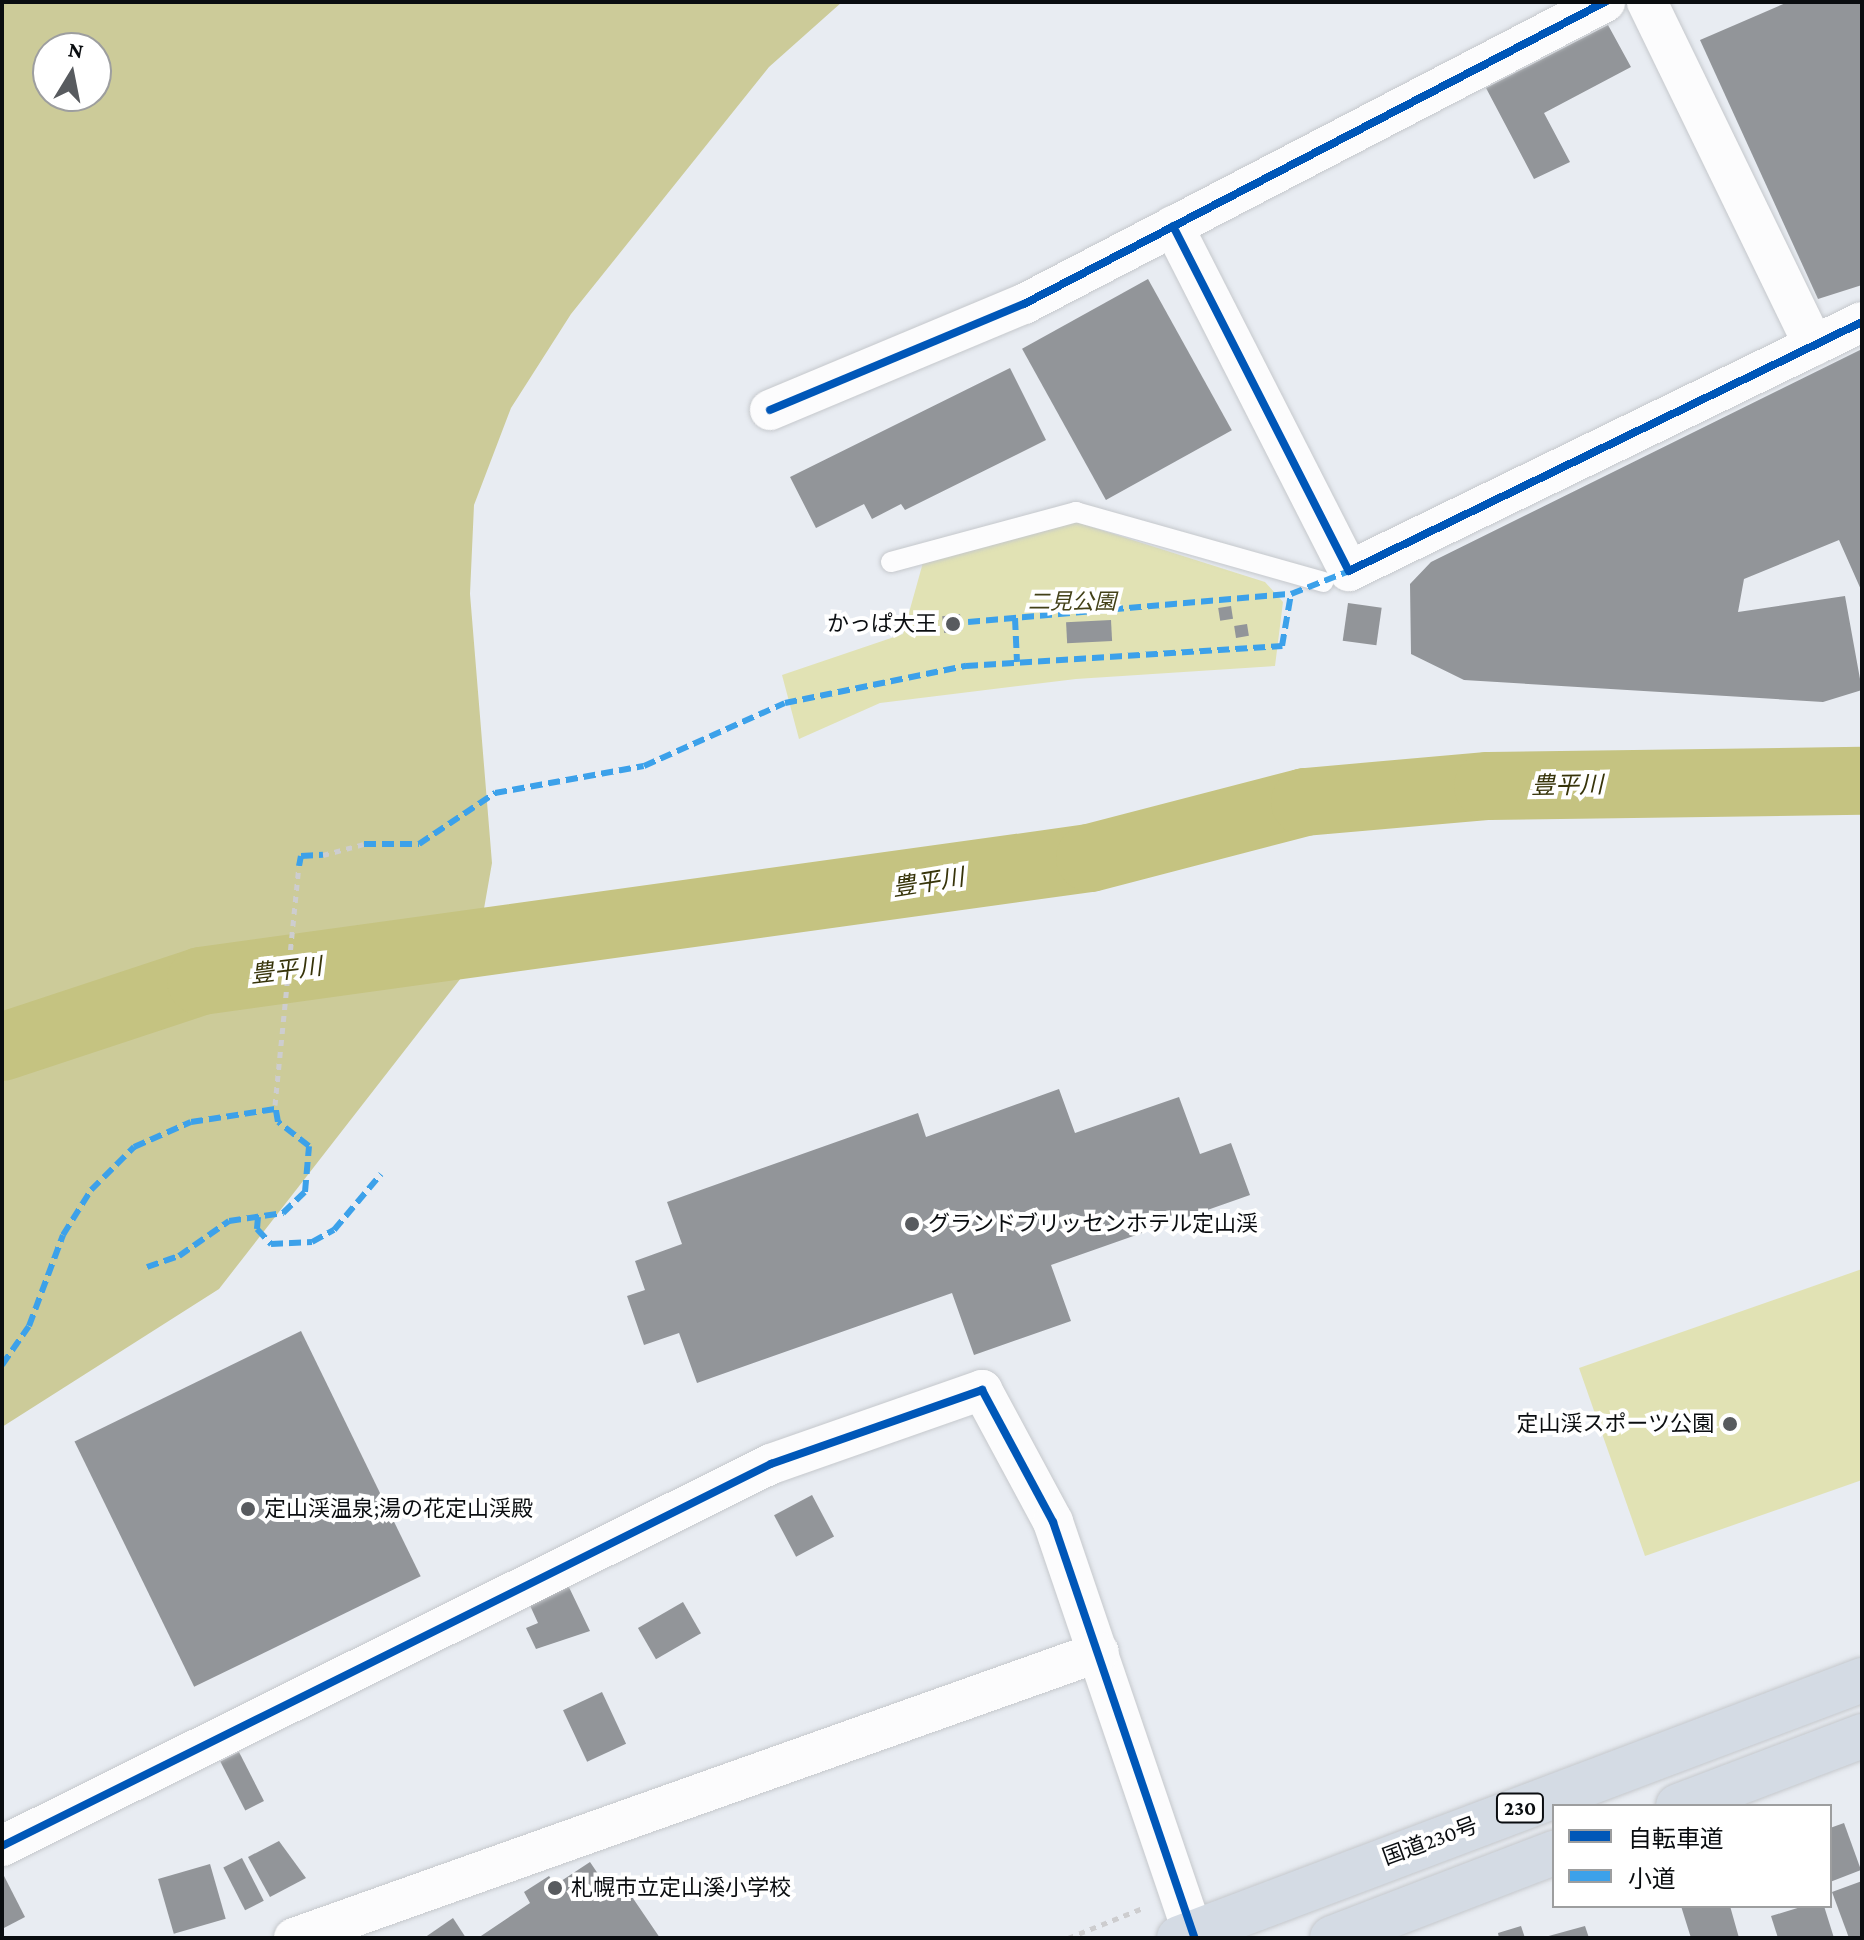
<!DOCTYPE html>
<html>
<head>
<meta charset="utf-8">
<style>
	body { margin:0 }
	#map { position:relative; width:1864px; height:1940px; overflow:hidden; background:#e8ecf2; font-family:"Crimson Pro","Noto Sans JP",serif }
	div>[style] { position:absolute }
	[style*='--x'] { left:calc(var(--x)*1px); top:calc(var(--y)*1px); width:calc(var(--w)*1px); rotate:calc(var(--a)*1deg) }
	.green>* { inset:0; background:#e1e2b4 }
	.forest>* { inset:0; background:#cccb99 }
	.river>* { height:68px; margin:-34px; padding:0 34px; transform-origin:34px; border-radius:34px; background:#c5c381 }
	.building>* { inset:0; background:#929599; transform-origin:0 0 }
	.path>* { height:5px; margin-top:-2.5px; transform-origin:0; background:repeating-linear-gradient(90deg,#cdcdcf 0 6px,transparent 0 12px) }
	.roads { filter:drop-shadow(0 0 2px #c5c8cc) drop-shadow(0 0 2px #c5c8cc) }
	.lane>* { height:20px; margin:-10px; padding:0 10px; transform-origin:10px; border-radius:10px; background:#fcfcfd }
	.street>* { height:40px; margin:-20px; padding:0 20px; transform-origin:20px; border-radius:20px; background:#fcfcfd }
	.highway>* { height:44px; margin:-22px; padding:0 22px; transform-origin:22px; border-radius:22px; background:#d4dbe4 }
	.quiet>* { height:6px; margin-top:-3px; transform-origin:0; background:repeating-linear-gradient(90deg,#3ca1ea 0 12px,transparent 0 18px) }
	.cycleway>* { height:8px; margin:-4px; padding:0 4px; transform-origin:4px; border-radius:4px; background:#0057b8 }
	.dots>* { width:22px; height:22px; translate:-50% -50%; box-sizing:border-box; border:4px solid #fff; border-radius:50% }
	span { translate:-50% -50%; white-space:nowrap; text-align:center; line-height:1.15; -webkit-text-stroke:8px #fff; paint-order:stroke }
	.shield-label span { padding:2px 6px; background:#fff; border:2px solid; border-radius:6px; -webkit-text-stroke-width:0 }
	.shield-label { font-size:20px; color:#0a0d10; font-weight:700 }
	.park-label { font-size:22px; color:#434118; font-style:italic }
	.poi-label { font-size:22px; color:#0a0d10 }
	.right { translate:-100% -50%; text-align:right }
	.left { translate:0 -50%; text-align:left }
	.street-label { font-size:22px; color:#0a0d10 }
	.water-label { font-size:24px; color:#37340a; font-style:italic }
	.frame { position:absolute; inset:0; border:4px solid #0a0d10; pointer-events:none }
	.legend { position:absolute; left:1552px; top:1804px; width:280px; height:104px; box-sizing:border-box; background:#fff; border:2px solid #9d9e9f; margin:0; padding:10px 14px; list-style:none; font-size:24px; color:#0a0d10 }
	.legend li { display:flex; align-items:center; gap:16px; height:40px }
	.legend b { width:40px; border:2px solid #9d9e9f }
	.north { position:absolute; left:32px; top:32px; width:80px; height:80px; box-sizing:border-box; background:#fff; border:2px solid #9d9e9f; border-radius:50%; rotate:10deg; font-size:22px; font-weight:700; line-height:32px; text-align:center; color:#0a0d10 }
	.north::after { content:''; display:block; margin:auto; width:28px; height:36px; background:#585b5f; clip-path:polygon(50% 0,100% 100%,50% 72%,0 100%) }
</style>
</head>
<body>
<div id="map">
	<div class="green">
		<div style="clip-path:polygon(1076px 522px,1265px 582px,1283px 602px,1275px 666px,1076px 679px,880px 703px,799px 739px,782px 675px,903px 634px,924px 559px)"></div>
		<div style="clip-path:polygon(1862px 1269px,1862px 1480px,1645px 1556px,1579px 1368px)"></div>
	</div>
	<div class="forest">
		<div style="clip-path:polygon(evenodd,2px 2px,842px 2px,769px 67px,571px 314px,511px 408px,474px 505px,470px 594px,492px 863px,475px 960px,219px 1289px,2px 1427px,2px 2px,48px 48px,96px 48px,96px 96px,48px 96px,48px 48px)"></div>
	</div>
	<div class="river">
		<div style="--x:2;--y:1047;--w:210;--a:-18.3"></div>
		<div style="--x:201;--y:981;--w:897;--a:-7.88"></div>
		<div style="--x:1090;--y:858;--w:222;--a:-14.6"></div>
		<div style="--x:1305;--y:802;--w:184;--a:-5"></div>
		<div style="--x:1488;--y:786;--w:374;--a:-0.8"></div>
	</div>
	<div class="building">
		<div style="clip-path:polygon(1788px 2px,1862px 2px,1862px 285px,1818px 299px,1700px 40px)"></div>
		<div style="clip-path:polygon(1608px 25px,1631px 67px,1544px 113px,1570px 162px,1534px 179px,1486px 88px)"></div>
		<div style="left:1148px;top:279px;width:173px;height:144px;rotate:61deg"></div>
		<div style="clip-path:polygon(1862px 349px,1862px 592px,1839px 540px,1744px 579px,1738px 612px,1845px 596px,1862px 690px,1823px 702px,1464px 680px,1411px 654px,1410px 584px,1431px 562px)"></div>
		<div style="clip-path:polygon(1010px 368px,1046px 440px,905px 510px,901px 504px,872px 519px,864px 504px,816px 528px,790px 477px)"></div>
		<div style="left:1348px;top:603px;width:34px;height:38px;rotate:8deg"></div>
		<div style="left:1231px;top:606px;width:13px;height:13px;rotate:81deg"></div>
		<div style="left:960px;top:614px;width:17px;height:18px;rotate:83deg"></div>
		<div style="left:1111px;top:620px;width:21px;height:45px;rotate:87deg"></div>
		<div style="left:1247px;top:624px;width:12px;height:13px;rotate:81deg"></div>
		<div style="clip-path:polygon(1059px 1089px,1075px 1133px,1179px 1097px,1200px 1154px,1231px 1143px,1250px 1195px,1051px 1265px,1071px 1321px,974px 1355px,952px 1293px,697px 1383px,679px 1333px,644px 1345px,627px 1296px,645px 1290px,635px 1261px,682px 1244px,667px 1202px,918px 1113px,926px 1137px)"></div>
		<div style="left:301px;top:1331px;width:273px;height:252px;rotate:64deg"></div>
		<div style="left:812px;top:1495px;width:47px;height:43px;rotate:62deg"></div>
		<div style="clip-path:polygon(566px 1581px,590px 1631px,536px 1649px,526px 1628px,538px 1623px,527px 1599px)"></div>
		<div style="left:683px;top:1602px;width:36px;height:52px;rotate:60deg"></div>
		<div style="left:602px;top:1692px;width:57px;height:43px;rotate:65deg"></div>
		<div style="left:239px;top:1752px;width:55px;height:21px;rotate:63deg"></div>
		<div style="clip-path:polygon(1844px 1823px,1861px 1870px,1830px 1882px,1830px 1828px)"></div>
		<div style="clip-path:polygon(279px 1841px,306px 1878px,270px 1897px,248px 1857px)"></div>
		<div style="left:242px;top:1858px;width:48px;height:21px;rotate:63deg"></div>
		<div style="clip-path:polygon(590px 1862px,613px 1896px,626px 1888px,660px 1938px,478px 1938px,530px 1903px,524px 1892px,549px 1876px,555px 1885px)"></div>
		<div style="left:210px;top:1864px;width:57px;height:54px;rotate:74deg"></div>
		<div style="clip-path:polygon(2px 1872px,25px 1917px,2px 1929px)"></div>
		<div style="clip-path:polygon(1862px 1881px,1862px 1938px,1849px 1938px,1832px 1892px)"></div>
		<div style="clip-path:polygon(1681px 1906px,1730px 1906px,1739px 1938px,1691px 1938px)"></div>
		<div style="clip-path:polygon(1804px 1906px,1824px 1906px,1834px 1938px,1778px 1938px,1771px 1916px)"></div>
		<div style="clip-path:polygon(453px 1918px,466px 1938px,424px 1938px)"></div>
		<div style="clip-path:polygon(1521px 1926px,1525px 1938px,1499px 1938px,1498px 1933px)"></div>
		<div style="clip-path:polygon(1585px 1926px,1589px 1938px,1546px 1938px,1545px 1937px)"></div>
	</div>
	<div class="path">
		<div style="--x:323;--y:855;--w:42;--a:-15"></div>
		<div style="--x:275;--y:1105;--w:240;--a:-84.3"></div>
		<div style="--x:1068;--y:1938;--w:81;--a:-21.8"></div>
	</div>
	<div class="roads">
		<div class="lane">
			<div style="--x:891;--y:562;--w:192;--a:-15.1"></div>
			<div style="--x:1076;--y:512;--w:257;--a:15.8"></div>
		</div>
		<div class="street">
			<div style="--x:1647;--y:2;--w:382;--a:64.1"></div>
			<div style="--x:1173;--y:226;--w:387;--a:63"></div>
			<div style="--x:1349;--y:571;--w:570;--a:-25.89"></div>
			<div style="--x:770;--y:410;--w:275;--a:-22.7"></div>
			<div style="--x:1024;--y:304;--w:655;--a:-27.47"></div>
			<div style="--x:2;--y:1846;--w:859;--a:-26.42"></div>
			<div style="--x:771;--y:1464;--w:224;--a:-19.3"></div>
			<div style="--x:982;--y:1390;--w:150;--a:61.7"></div>
			<div style="--x:1053;--y:1522;--w:440;--a:71.2"></div>
			<div style="--x:294;--y:1938;--w:854;--a:-19.56"></div>
		</div>
		<div class="highway">
			<div style="--x:1678;--y:1806;--w:197;--a:-20.8"></div>
			<div style="--x:1179;--y:1938;--w:730;--a:-20.69"></div>
			<div style="--x:1332;--y:1938;--w:238;--a:-21"></div>
		</div>
	</div>
	<div class="quiet">
		<div style="--x:1015;--y:618;--w:44;--a:87.4"></div>
		<div style="--x:968;--y:622;--w:324;--a:-5"></div>
		<div style="--x:364;--y:844;--w:55;--a:0"></div>
		<div style="--x:419;--y:844;--w:92;--a:-33.9"></div>
		<div style="--x:495;--y:793;--w:151;--a:-10.3"></div>
		<div style="--x:644;--y:766;--w:154;--a:-24.1"></div>
		<div style="--x:785;--y:703;--w:185;--a:-11.6"></div>
		<div style="--x:966;--y:666;--w:317;--a:-3.6"></div>
		<div style="--x:1282;--y:646;--w:53;--a:-80.2"></div>
		<div style="--x:1291;--y:594;--w:62;--a:-21.6"></div>
		<div style="--x:299;--y:866;--w:10;--a:-79"></div>
		<div style="--x:301;--y:856;--w:22;--a:-3"></div>
		<div style="--x:258;--y:1217;--w:12;--a:95"></div>
		<div style="--x:257;--y:1229;--w:21;--a:47"></div>
		<div style="--x:271;--y:1244;--w:41;--a:-2.8"></div>
		<div style="--x:312;--y:1242;--w:25;--a:-29"></div>
		<div style="--x:334;--y:1230;--w:73;--a:-50"></div>
		<div style="--x:147;--y:1267;--w:34;--a:-19"></div>
		<div style="--x:179;--y:1256;--w:61;--a:-35"></div>
		<div style="--x:229;--y:1221;--w:55;--a:-8.4"></div>
		<div style="--x:283;--y:1213;--w:30;--a:-44"></div>
		<div style="--x:305;--y:1192;--w:46;--a:-85"></div>
		<div style="--x:309;--y:1146;--w:39;--a:-142"></div>
		<div style="--x:278;--y:1122;--w:17;--a:-100"></div>
		<div style="--x:2;--y:1365;--w:47;--a:-55.3"></div>
		<div style="--x:29;--y:1326;--w:97;--a:-69.5"></div>
		<div style="--x:63;--y:1235;--w:53;--a:-58.1"></div>
		<div style="--x:91;--y:1190;--w:61;--a:-45"></div>
		<div style="--x:134;--y:1147;--w:62;--a:-23.7"></div>
		<div style="--x:191;--y:1122;--w:85;--a:-8.8"></div>
	</div>
	<div class="cycleway">
		<div style="--x:1173;--y:226;--w:387;--a:63"></div>
		<div style="--x:1349;--y:571;--w:570;--a:-25.89"></div>
		<div style="--x:770;--y:410;--w:275;--a:-22.7"></div>
		<div style="--x:1024;--y:304;--w:655;--a:-27.47"></div>
		<div style="--x:2;--y:1846;--w:859;--a:-26.42"></div>
		<div style="--x:771;--y:1464;--w:224;--a:-19.3"></div>
		<div style="--x:982;--y:1390;--w:150;--a:61.7"></div>
		<div style="--x:1053;--y:1522;--w:440;--a:71.2"></div>
	</div>
	<div class="dots">
		<div style="left:953px;top:624px;background:#585b5f"></div>
		<div style="left:912px;top:1224px;background:#585b5f"></div>
		<div style="left:1730px;top:1424px;background:#585b5f"></div>
		<div style="left:248px;top:1509px;background:#585b5f"></div>
		<div style="left:555px;top:1888px;background:#585b5f"></div>
	</div>
	<div class="shield-label">
		<span style="left:1520px;top:1808px">230</span>
	</div>
	<div class="park-label">
		<span style="left:1072px;top:602px">二見公園</span>
	</div>
	<div class="poi-label">
		<span class="right" style="left:937px;top:624px">かっぱ大王</span>
		<span class="left" style="left:928px;top:1224px">グランドブリッセンホテル定山渓</span>
		<span class="right" style="left:1714px;top:1424px">定山渓スポーツ公園</span>
		<span class="left" style="left:264px;top:1509px">定山渓温泉;湯の花定山渓殿</span>
		<span class="left" style="left:571px;top:1888px">札幌市立定山溪小学校</span>
	</div>
	<div class="street-label">
		<span style="left:1430px;top:1841px;rotate:-20deg">国道230号</span>
	</div>
	<div class="water-label">
		<span style="left:1567px;top:785px;rotate:-1deg">豊平川</span>
		<span style="left:928px;top:882px;rotate:-9deg">豊平川</span>
		<span style="left:286px;top:970px;rotate:-7deg">豊平川</span>
	</div>
	<div class="frame"></div>
	<ul class="legend">
	<li><b style="height:10px;background:#0057b8"></b>自転車道</li>
	<li><b style="height:10px;background:#3ca1ea"></b>小道</li>
	</ul>
	<div class="north">N</div>
</div>
</body>
</html>
